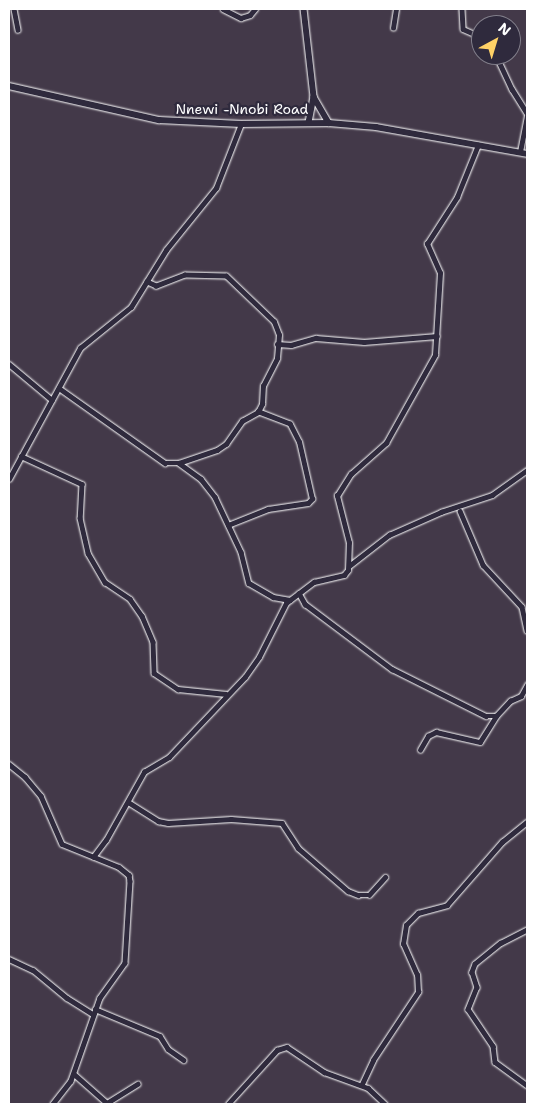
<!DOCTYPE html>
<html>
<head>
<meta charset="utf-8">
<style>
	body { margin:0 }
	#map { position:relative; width:536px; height:1113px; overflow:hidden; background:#433949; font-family:"Shantell Sans",sans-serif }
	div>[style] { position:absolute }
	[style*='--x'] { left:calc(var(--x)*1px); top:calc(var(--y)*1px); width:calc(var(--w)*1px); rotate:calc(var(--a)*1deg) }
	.roads { filter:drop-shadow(0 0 1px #fff) drop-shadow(0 0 1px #fff) }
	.street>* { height:4.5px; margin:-2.25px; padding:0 2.25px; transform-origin:2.25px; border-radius:2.25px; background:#2f2a3d }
	.secondary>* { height:5.5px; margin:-2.75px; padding:0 2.75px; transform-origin:2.75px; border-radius:2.75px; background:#2f2a3d }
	span { translate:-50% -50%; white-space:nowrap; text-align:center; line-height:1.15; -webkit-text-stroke:4.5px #2f2a3d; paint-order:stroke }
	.street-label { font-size:14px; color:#fff }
	.frame { position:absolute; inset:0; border:10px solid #fff; pointer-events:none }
	.north { position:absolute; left:471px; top:15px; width:50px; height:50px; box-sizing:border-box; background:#2f2a3d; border:1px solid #827f8b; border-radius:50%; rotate:39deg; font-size:14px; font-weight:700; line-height:20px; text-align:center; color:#fff }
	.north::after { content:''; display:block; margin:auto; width:18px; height:22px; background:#ffd166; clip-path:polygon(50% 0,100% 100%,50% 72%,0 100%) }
</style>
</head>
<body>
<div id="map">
	<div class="roads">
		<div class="street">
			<div style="--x:14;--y:9;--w:21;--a:79"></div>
			<div style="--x:223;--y:9;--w:20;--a:27"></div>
			<div style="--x:241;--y:18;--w:9;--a:-18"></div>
			<div style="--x:250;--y:15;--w:8;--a:-50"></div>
			<div style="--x:462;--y:9;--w:20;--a:87"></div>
			<div style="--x:463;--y:29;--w:20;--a:24"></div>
			<div style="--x:393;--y:28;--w:19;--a:-81"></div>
			<div style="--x:496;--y:55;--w:38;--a:65"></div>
			<div style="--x:512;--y:89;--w:28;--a:58"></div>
			<div style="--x:520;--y:152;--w:38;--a:-79"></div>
			<div style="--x:277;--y:344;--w:14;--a:4"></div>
			<div style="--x:291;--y:345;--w:26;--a:-16"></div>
			<div style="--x:316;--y:338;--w:48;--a:4.8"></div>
			<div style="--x:364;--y:342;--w:73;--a:-4.7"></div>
			<div style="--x:9;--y:364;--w:56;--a:39.9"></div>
			<div style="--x:59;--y:388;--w:130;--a:35.3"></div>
			<div style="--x:165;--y:463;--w:14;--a:0"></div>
			<div style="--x:179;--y:463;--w:40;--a:-18.9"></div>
			<div style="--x:217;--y:450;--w:11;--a:-34"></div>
			<div style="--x:226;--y:444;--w:28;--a:-55"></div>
			<div style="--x:242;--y:421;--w:18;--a:-29"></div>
			<div style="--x:258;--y:412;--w:9;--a:-63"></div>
			<div style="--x:262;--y:404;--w:18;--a:-87"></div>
			<div style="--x:263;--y:386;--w:31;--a:-63"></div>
			<div style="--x:277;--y:358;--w:23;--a:-85"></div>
			<div style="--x:279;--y:335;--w:14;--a:-111"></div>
			<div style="--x:274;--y:322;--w:66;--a:-136.2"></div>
			<div style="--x:226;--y:276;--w:41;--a:-178.6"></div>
			<div style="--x:185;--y:275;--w:31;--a:159"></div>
			<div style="--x:156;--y:286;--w:10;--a:-156"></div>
			<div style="--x:21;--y:456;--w:67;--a:24.7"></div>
			<div style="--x:82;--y:484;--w:34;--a:93"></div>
			<div style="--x:80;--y:518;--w:36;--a:77"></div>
			<div style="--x:88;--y:553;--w:34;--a:60"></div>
			<div style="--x:105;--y:582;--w:30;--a:34"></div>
			<div style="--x:130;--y:599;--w:21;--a:55"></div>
			<div style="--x:142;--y:616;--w:28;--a:67"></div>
			<div style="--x:153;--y:642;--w:31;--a:88"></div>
			<div style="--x:154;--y:673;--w:29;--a:34"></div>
			<div style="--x:178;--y:689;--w:48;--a:5.9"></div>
			<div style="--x:179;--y:463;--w:27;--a:36"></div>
			<div style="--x:201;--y:479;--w:23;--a:52"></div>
			<div style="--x:215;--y:497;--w:61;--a:64.7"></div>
			<div style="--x:241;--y:552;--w:32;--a:76"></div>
			<div style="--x:249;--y:583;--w:28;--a:30"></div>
			<div style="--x:273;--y:597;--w:17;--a:10"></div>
			<div style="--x:9;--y:479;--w:149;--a:-61.5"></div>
			<div style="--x:80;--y:348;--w:65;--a:-38.8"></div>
			<div style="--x:131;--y:307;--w:67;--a:-58.4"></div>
			<div style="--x:166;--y:250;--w:80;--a:-51.1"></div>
			<div style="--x:216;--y:188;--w:69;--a:-68.7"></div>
			<div style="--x:460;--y:511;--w:59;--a:66.9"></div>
			<div style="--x:483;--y:565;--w:57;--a:47.1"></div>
			<div style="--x:522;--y:607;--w:24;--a:78"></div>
			<div style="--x:228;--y:525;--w:43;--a:-21.8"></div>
			<div style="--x:268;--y:509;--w:40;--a:-8.5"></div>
			<div style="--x:308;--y:503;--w:6;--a:-45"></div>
			<div style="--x:312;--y:499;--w:58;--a:-102.8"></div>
			<div style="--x:299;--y:442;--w:20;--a:-117"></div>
			<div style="--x:290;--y:424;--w:34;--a:-159"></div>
			<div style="--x:349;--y:566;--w:51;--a:-37.8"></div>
			<div style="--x:389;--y:535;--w:57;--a:-23.9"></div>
			<div style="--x:441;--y:512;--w:54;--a:-18.4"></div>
			<div style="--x:492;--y:495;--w:43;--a:-35.5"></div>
			<div style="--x:299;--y:593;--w:13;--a:61"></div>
			<div style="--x:305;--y:604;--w:109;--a:36.8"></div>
			<div style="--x:392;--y:669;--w:105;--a:26.6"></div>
			<div style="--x:486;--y:716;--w:10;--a:0"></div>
			<div style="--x:496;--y:716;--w:21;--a:-47"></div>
			<div style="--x:510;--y:701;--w:12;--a:-24"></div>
			<div style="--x:521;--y:696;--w:13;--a:-61"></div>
			<div style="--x:420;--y:750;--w:16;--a:-60"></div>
			<div style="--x:428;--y:736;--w:9;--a:-27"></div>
			<div style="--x:436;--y:732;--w:45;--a:12.8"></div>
			<div style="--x:480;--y:742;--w:31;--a:-58"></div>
			<div style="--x:9;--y:764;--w:21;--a:39"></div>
			<div style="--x:25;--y:777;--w:25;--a:50"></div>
			<div style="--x:41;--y:796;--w:52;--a:66.4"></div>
			<div style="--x:62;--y:844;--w:61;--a:22"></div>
			<div style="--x:119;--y:867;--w:13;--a:39"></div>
			<div style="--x:129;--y:875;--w:6;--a:81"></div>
			<div style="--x:130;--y:881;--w:82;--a:93.5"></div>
			<div style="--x:125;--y:963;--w:43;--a:125.5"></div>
			<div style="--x:100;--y:998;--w:88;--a:109.3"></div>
			<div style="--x:71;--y:1081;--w:29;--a:128"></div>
			<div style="--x:128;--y:802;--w:36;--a:32"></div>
			<div style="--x:158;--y:821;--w:10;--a:11"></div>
			<div style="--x:168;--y:823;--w:63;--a:-3.6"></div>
			<div style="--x:231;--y:819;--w:51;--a:4.5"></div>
			<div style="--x:282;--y:823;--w:30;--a:57"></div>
			<div style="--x:298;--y:848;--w:66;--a:40.7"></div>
			<div style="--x:348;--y:891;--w:11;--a:22"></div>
			<div style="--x:358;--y:895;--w:11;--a:0"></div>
			<div style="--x:369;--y:895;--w:24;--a:-48"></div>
			<div style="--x:93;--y:857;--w:21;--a:-53"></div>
			<div style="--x:106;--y:840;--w:78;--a:-60.8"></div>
			<div style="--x:144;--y:772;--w:29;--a:-31"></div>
			<div style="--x:169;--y:757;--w:110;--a:-46.5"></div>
			<div style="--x:245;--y:677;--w:24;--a:-55"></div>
			<div style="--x:259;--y:657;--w:60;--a:-63.4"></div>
			<div style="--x:286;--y:603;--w:35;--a:-37"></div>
			<div style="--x:314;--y:582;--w:31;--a:-13"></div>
			<div style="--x:344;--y:575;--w:6;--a:-51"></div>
			<div style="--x:348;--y:570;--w:27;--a:-88"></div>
			<div style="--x:349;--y:543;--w:49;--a:-104.3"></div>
			<div style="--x:337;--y:496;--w:26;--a:-58"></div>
			<div style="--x:351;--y:474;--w:47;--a:-41.5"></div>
			<div style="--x:386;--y:443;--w:101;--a:-60.9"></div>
			<div style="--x:435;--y:355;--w:82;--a:-86.5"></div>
			<div style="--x:440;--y:273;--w:32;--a:-114"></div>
			<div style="--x:427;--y:244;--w:56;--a:-57.4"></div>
			<div style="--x:457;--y:197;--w:56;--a:-68"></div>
			<div style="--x:527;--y:930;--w:29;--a:153"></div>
			<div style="--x:501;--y:943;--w:33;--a:141"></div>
			<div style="--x:475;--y:964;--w:9;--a:111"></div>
			<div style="--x:472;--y:972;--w:16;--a:72"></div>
			<div style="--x:477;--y:987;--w:24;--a:112"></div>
			<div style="--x:468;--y:1009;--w:45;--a:56"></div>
			<div style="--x:493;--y:1046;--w:16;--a:83"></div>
			<div style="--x:495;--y:1062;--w:39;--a:36"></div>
			<div style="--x:9;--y:959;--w:26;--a:25"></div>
			<div style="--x:33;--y:970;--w:44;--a:39.5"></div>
			<div style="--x:67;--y:998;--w:31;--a:32"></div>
			<div style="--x:95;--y:1009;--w:70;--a:22.6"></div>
			<div style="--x:160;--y:1036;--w:15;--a:58"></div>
			<div style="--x:168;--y:1049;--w:19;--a:35"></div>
			<div style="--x:74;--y:1074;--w:44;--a:41.3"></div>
			<div style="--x:107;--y:1103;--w:36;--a:-32"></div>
			<div style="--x:362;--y:1084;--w:26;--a:-65"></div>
			<div style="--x:373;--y:1060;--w:82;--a:-56.5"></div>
			<div style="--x:418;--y:992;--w:17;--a:-93"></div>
			<div style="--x:417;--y:975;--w:34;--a:-114"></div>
			<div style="--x:403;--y:944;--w:19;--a:-81"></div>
			<div style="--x:406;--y:925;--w:17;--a:-45"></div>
			<div style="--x:418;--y:913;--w:30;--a:-15"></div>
			<div style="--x:447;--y:905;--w:84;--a:-48.9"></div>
			<div style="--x:502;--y:842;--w:32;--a:-39"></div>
			<div style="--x:228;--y:1104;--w:73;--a:-47.8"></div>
			<div style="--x:277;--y:1050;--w:10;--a:-17"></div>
			<div style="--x:287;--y:1047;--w:45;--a:34"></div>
			<div style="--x:324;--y:1072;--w:47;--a:20"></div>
			<div style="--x:368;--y:1088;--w:23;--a:43"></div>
		</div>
		<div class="secondary">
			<div style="--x:304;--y:9;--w:89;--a:83.5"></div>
			<div style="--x:314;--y:97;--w:25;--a:101"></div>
			<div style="--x:9;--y:86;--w:154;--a:12.8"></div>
			<div style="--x:159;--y:120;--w:82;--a:2.8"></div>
			<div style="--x:241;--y:124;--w:88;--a:-0.7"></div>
			<div style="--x:329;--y:123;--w:47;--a:4.9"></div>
			<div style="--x:376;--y:127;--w:153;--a:10.1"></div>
			<div style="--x:314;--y:97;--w:30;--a:60"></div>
		</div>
	</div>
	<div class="street-label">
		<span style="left:242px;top:109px">Nnewi -Nnobi Road</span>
	</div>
	<div class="frame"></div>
	<div class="north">N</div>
</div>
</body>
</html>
